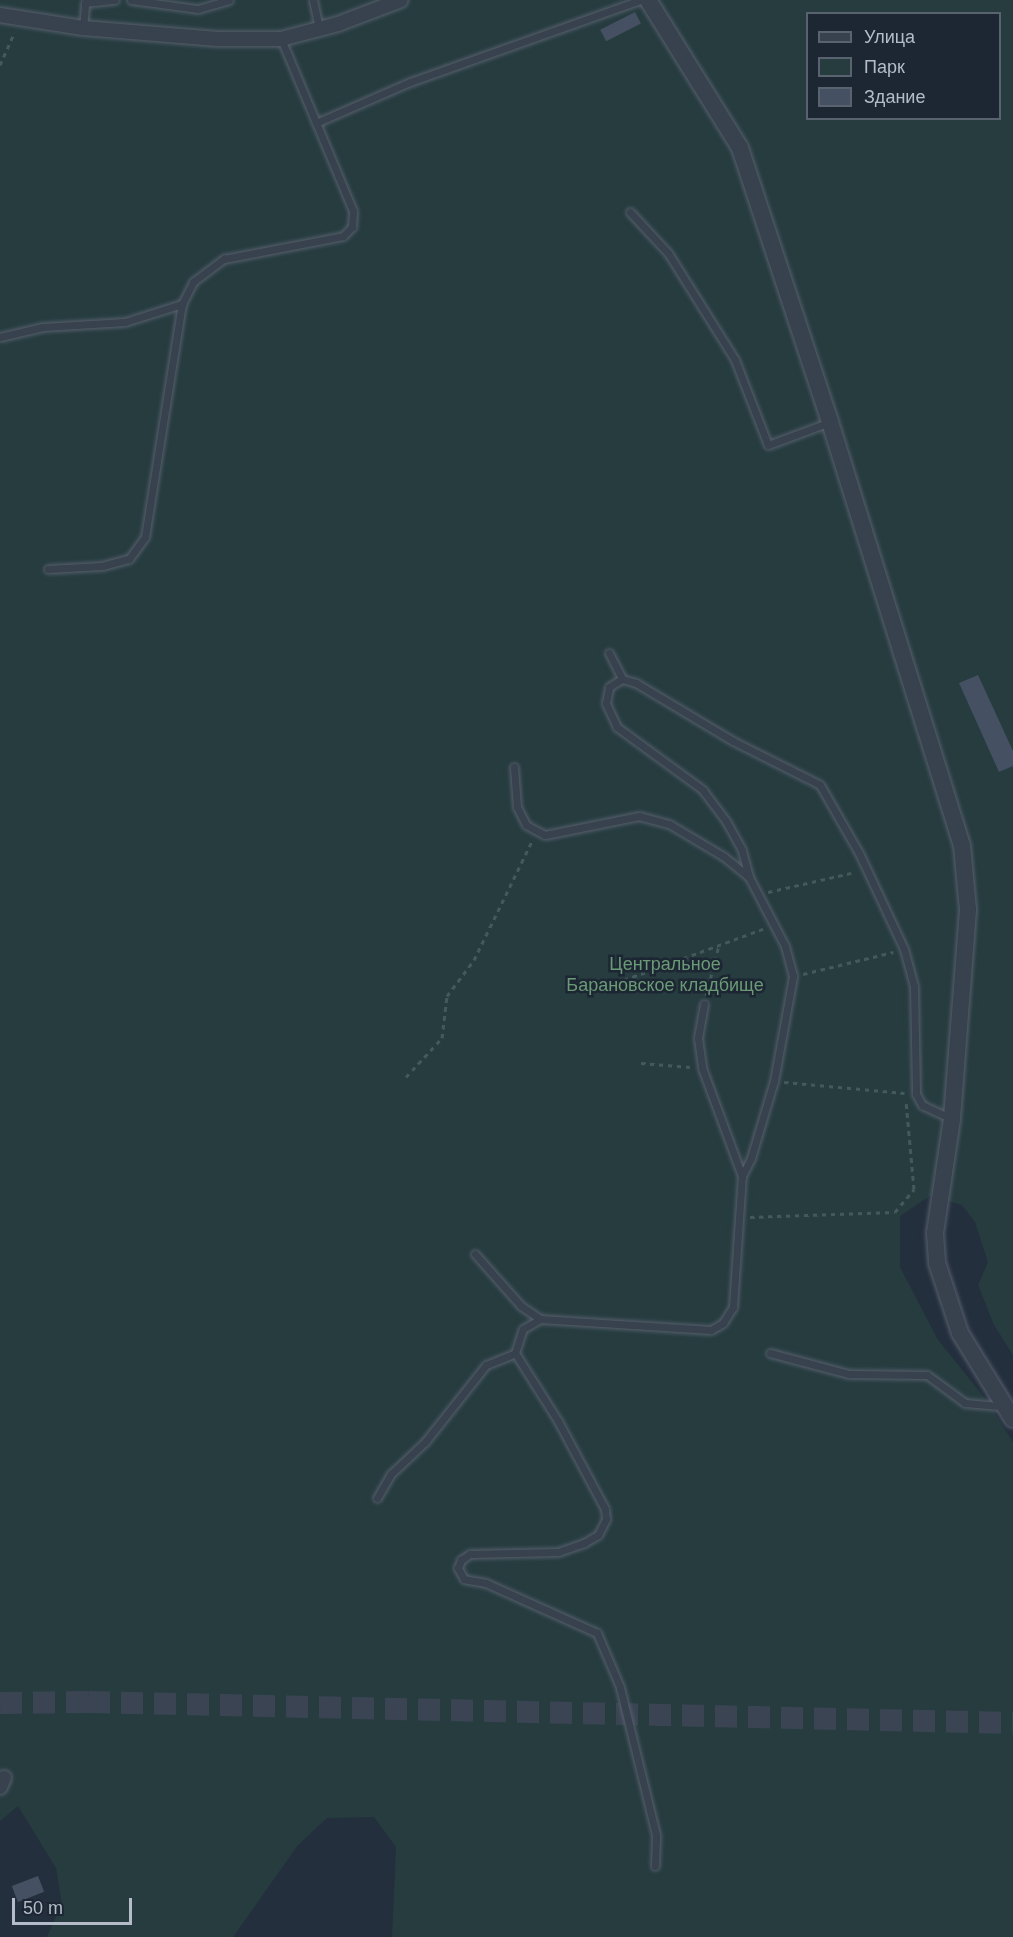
<!DOCTYPE html>
<html>
<head>
<meta charset="utf-8">
<style>
	body { margin:0 }
	#map { position:relative; width:1013px; height:1937px; overflow:hidden; background:#242f3e; font-family:Arial,sans-serif }
	div>[style] { position:absolute }
	[style*='--x'] { left:calc(var(--x)*1px); top:calc(var(--y)*1px); width:calc(var(--w)*1px); rotate:calc(var(--a)*1deg) }
	.green>* { inset:0; background:#263c3f }
	.building>* { inset:0; background:#455162; transform-origin:0 0 }
	.trunk-tunnel>* { height:22px; margin-top:-11px; transform-origin:0; background:repeating-linear-gradient(90deg,#3a4453 0 22px,transparent 0 33px) }
	.path>* { height:3px; margin-top:-1.5px; transform-origin:0; background:repeating-linear-gradient(90deg,#44595c 0 4.5px,transparent 0 9px) }
	.roads { filter:drop-shadow(0 0 2px #565f6c) drop-shadow(0 0 2px #565f6c) }
	.service>* { height:7px; margin:-3.5px; padding:0 3.5px; transform-origin:3.5px; border-radius:3.5px; background:#38414e }
	.minor>* { height:14px; margin:-7px; padding:0 7px; transform-origin:7px; border-radius:7px; background:#38414e }
	.tertiary>* { height:16px; margin:-8px; padding:0 8px; transform-origin:8px; border-radius:8px; background:#38414e }
	span { translate:-50% -50%; white-space:nowrap; text-align:center; line-height:1.15; -webkit-text-stroke:5px #1d2633; paint-order:stroke }
	.park-label { font-size:18px; color:#6b9a76 }
	.legend { position:absolute; left:806px; top:12px; width:195px; height:108px; box-sizing:border-box; background:#1d2633; border:2px solid #59626f; margin:0; padding:8px 10px; list-style:none; font-size:18px; color:#b4bcc9 }
	.legend li { display:flex; align-items:center; gap:12px; height:30px }
	.legend b { width:30px; border:2px solid #59626f }
	.scale { position:absolute; left:12px; top:1898px; width:120px; height:27px; box-sizing:border-box; border:3px solid #b4bcc9; border-top:0; padding-left:8px; font-size:18px; line-height:21px; white-space:nowrap; color:#b4bcc9; -webkit-text-stroke:4px #1d2633; paint-order:stroke }
</style>
</head>
<body>
<div id="map">
	<div class="green">
		<div style="clip-path:polygon(evenodd,0 0,1013px 0,1013px 1355px,994px 1325px,978px 1285px,988px 1262px,975px 1222px,962px 1205px,930px 1196px,900px 1216px,900px 1267px,938px 1340px,984px 1397px,1013px 1442px,1013px 1937px,392px 1937px,396px 1847px,374px 1817px,327px 1818px,298px 1845px,233px 1937px,47px 1937px,62px 1904px,56px 1868px,18px 1806px,0 1821px,0 0,808px 14px,1000px 14px,1000px 118px,808px 118px,808px 14px)"></div>
	</div>
	<div class="building">
		<div style="left:635px;top:12px;width:13px;height:39px;rotate:63deg"></div>
		<div style="clip-path:polygon(978px 675px,1013px 751px,1013px 766px,999px 772px,959px 683px)"></div>
		<div style="left:38px;top:1876px;width:17px;height:28px;rotate:69deg"></div>
	</div>
	<div class="trunk-tunnel">
		<div style="--x:0;--y:1703;--w:88;--a:-0.7"></div>
		<div style="--x:88;--y:1702;--w:925;--a:1.3"></div>
	</div>
	<div class="path">
		<div style="--x:0;--y:65;--w:36;--a:-66"></div>
		<div style="--x:768;--y:892;--w:89;--a:-12.9"></div>
		<div style="--x:803;--y:974;--w:93;--a:-13.7"></div>
		<div style="--x:624;--y:980;--w:150;--a:-20.2"></div>
		<div style="--x:706;--y:996;--w:53;--a:-75.7"></div>
		<div style="--x:641;--y:1063;--w:49;--a:4.7"></div>
		<div style="--x:406;--y:1077;--w:53;--a:-47.3"></div>
		<div style="--x:442;--y:1038;--w:42;--a:-83.2"></div>
		<div style="--x:447;--y:996;--w:45;--a:-53.1"></div>
		<div style="--x:474;--y:960;--w:132;--a:-64"></div>
		<div style="--x:784;--y:1082;--w:121;--a:5.2"></div>
		<div style="--x:750;--y:1217;--w:145;--a:-2"></div>
		<div style="--x:895;--y:1212;--w:30;--a:-50"></div>
		<div style="--x:914;--y:1189;--w:88;--a:-95.2"></div>
	</div>
	<div class="roads">
		<div class="service">
			<div style="--x:131;--y:0;--w:68;--a:7.7"></div>
			<div style="--x:198;--y:9;--w:32;--a:-16"></div>
			<div style="--x:313;--y:0;--w:30;--a:78"></div>
			<div style="--x:83;--y:28;--w:25;--a:-85"></div>
			<div style="--x:85;--y:3;--w:30;--a:-6"></div>
			<div style="--x:316;--y:123;--w:103;--a:-23.6"></div>
			<div style="--x:410;--y:82;--w:244;--a:-19.6"></div>
			<div style="--x:630;--y:212;--w:56;--a:47.2"></div>
			<div style="--x:668;--y:253;--w:126;--a:57.9"></div>
			<div style="--x:735;--y:360;--w:91;--a:68.8"></div>
			<div style="--x:768;--y:445;--w:66;--a:-20.4"></div>
			<div style="--x:0;--y:337;--w:44;--a:-13.1"></div>
			<div style="--x:43;--y:327;--w:82;--a:-3.5"></div>
			<div style="--x:125;--y:322;--w:60;--a:-17.5"></div>
			<div style="--x:48;--y:569;--w:54;--a:-3.2"></div>
			<div style="--x:102;--y:566;--w:28;--a:-15"></div>
			<div style="--x:129;--y:559;--w:27;--a:-54"></div>
			<div style="--x:145;--y:537;--w:236;--a:-81"></div>
			<div style="--x:182;--y:304;--w:25;--a:-63"></div>
			<div style="--x:193;--y:282;--w:39;--a:-37"></div>
			<div style="--x:224;--y:259;--w:121;--a:-10.9"></div>
			<div style="--x:343;--y:236;--w:13;--a:-45"></div>
			<div style="--x:352;--y:227;--w:16;--a:-86"></div>
			<div style="--x:353;--y:211;--w:186;--a:-112.7"></div>
			<div style="--x:609;--y:653;--w:29;--a:63"></div>
			<div style="--x:514;--y:767;--w:40;--a:85.7"></div>
			<div style="--x:517;--y:807;--w:20;--a:63"></div>
			<div style="--x:526;--y:825;--w:21;--a:28"></div>
			<div style="--x:545;--y:835;--w:96;--a:-11.4"></div>
			<div style="--x:639;--y:816;--w:31;--a:15"></div>
			<div style="--x:669;--y:824;--w:63;--a:30.7"></div>
			<div style="--x:723;--y:856;--w:33;--a:39"></div>
			<div style="--x:704;--y:1004;--w:35;--a:100"></div>
			<div style="--x:698;--y:1038;--w:30;--a:82"></div>
			<div style="--x:702;--y:1068;--w:115;--a:69.7"></div>
			<div style="--x:475;--y:1254;--w:69;--a:48.5"></div>
			<div style="--x:521;--y:1306;--w:23;--a:34"></div>
			<div style="--x:770;--y:1353;--w:82;--a:14.9"></div>
			<div style="--x:849;--y:1374;--w:78;--a:0.7"></div>
			<div style="--x:927;--y:1375;--w:47;--a:36.4"></div>
			<div style="--x:965;--y:1403;--w:37;--a:5"></div>
			<div style="--x:377;--y:1498;--w:28;--a:-60"></div>
			<div style="--x:391;--y:1474;--w:47;--a:-43.3"></div>
			<div style="--x:425;--y:1442;--w:98;--a:-51.6"></div>
			<div style="--x:486;--y:1365;--w:31;--a:-22"></div>
			<div style="--x:655;--y:1866;--w:31;--a:-88"></div>
			<div style="--x:656;--y:1835;--w:152;--a:-103.7"></div>
			<div style="--x:620;--y:1687;--w:59;--a:-113.1"></div>
			<div style="--x:597;--y:1633;--w:122;--a:-155.8"></div>
			<div style="--x:486;--y:1583;--w:22;--a:-170"></div>
			<div style="--x:464;--y:1579;--w:13;--a:-119"></div>
			<div style="--x:458;--y:1568;--w:9;--a:-69"></div>
			<div style="--x:461;--y:1560;--w:11;--a:-34"></div>
			<div style="--x:470;--y:1554;--w:88;--a:-1.3"></div>
			<div style="--x:558;--y:1552;--w:28;--a:-19"></div>
			<div style="--x:584;--y:1543;--w:16;--a:-30"></div>
			<div style="--x:598;--y:1535;--w:18;--a:-63"></div>
			<div style="--x:606;--y:1519;--w:10;--a:-96"></div>
			<div style="--x:605;--y:1509;--w:100;--a:-118.1"></div>
			<div style="--x:558;--y:1421;--w:80;--a:-122.3"></div>
			<div style="--x:515;--y:1353;--w:25;--a:-72"></div>
			<div style="--x:523;--y:1329;--w:20;--a:-30"></div>
			<div style="--x:540;--y:1319;--w:171;--a:3.7"></div>
			<div style="--x:711;--y:1330;--w:14;--a:-30"></div>
			<div style="--x:723;--y:1323;--w:19;--a:-58"></div>
			<div style="--x:733;--y:1307;--w:131;--a:-86.1"></div>
			<div style="--x:742;--y:1176;--w:20;--a:-63"></div>
			<div style="--x:751;--y:1158;--w:80;--a:-73.4"></div>
			<div style="--x:774;--y:1081;--w:107;--a:-79.7"></div>
			<div style="--x:793;--y:976;--w:31;--a:-105"></div>
			<div style="--x:785;--y:946;--w:78;--a:-117.6"></div>
			<div style="--x:749;--y:877;--w:28;--a:-105"></div>
			<div style="--x:742;--y:850;--w:33;--a:-119"></div>
			<div style="--x:726;--y:821;--w:39;--a:-127"></div>
			<div style="--x:703;--y:790;--w:107;--a:-143.8"></div>
			<div style="--x:617;--y:727;--w:26;--a:-115"></div>
			<div style="--x:606;--y:703;--w:16;--a:-79"></div>
			<div style="--x:609;--y:687;--w:15;--a:-32"></div>
			<div style="--x:622;--y:679;--w:15;--a:16"></div>
			<div style="--x:636;--y:683;--w:113;--a:30.9"></div>
			<div style="--x:733;--y:741;--w:97;--a:26.8"></div>
			<div style="--x:820;--y:785;--w:78;--a:60.2"></div>
			<div style="--x:859;--y:853;--w:106;--a:64.9"></div>
			<div style="--x:904;--y:949;--w:38;--a:75"></div>
			<div style="--x:914;--y:986;--w:108;--a:88.9"></div>
			<div style="--x:916;--y:1094;--w:13;--a:61"></div>
			<div style="--x:922;--y:1105;--w:31;--a:25"></div>
		</div>
		<div class="minor">
			<div style="--x:0;--y:15;--w:84;--a:8.9"></div>
			<div style="--x:83;--y:28;--w:135;--a:4.7"></div>
			<div style="--x:218;--y:39;--w:63;--a:0"></div>
			<div style="--x:281;--y:39;--w:59;--a:-14.7"></div>
			<div style="--x:338;--y:24;--w:67;--a:-20.9"></div>
			<div style="--x:0;--y:1787;--w:10;--a:-66"></div>
		</div>
		<div class="tertiary">
			<div style="--x:648;--y:0;--w:174;--a:58.1"></div>
			<div style="--x:740;--y:148;--w:288;--a:71.8"></div>
			<div style="--x:830;--y:422;--w:443;--a:72.7"></div>
			<div style="--x:962;--y:845;--w:65;--a:84.7"></div>
			<div style="--x:968;--y:910;--w:210;--a:94.4"></div>
			<div style="--x:952;--y:1119;--w:115;--a:98.5"></div>
			<div style="--x:935;--y:1233;--w:30;--a:86"></div>
			<div style="--x:937;--y:1263;--w:74;--a:71.8"></div>
			<div style="--x:960;--y:1333;--w:101;--a:58.4"></div>
		</div>
	</div>
	<div class="park-label">
		<span style="left:665px;top:975px">Центральное<br>Барановское кладбище</span>
	</div>
	<ul class="legend">
	<li><b style="height:8px;background:#38414e"></b>Улица</li>
	<li><b style="height:16px;background:#263c3f"></b>Парк</li>
	<li><b style="height:16px;background:#455162"></b>Здание</li>
	</ul>
	<div class="scale">50 m</div>
</div>
</body>
</html>
